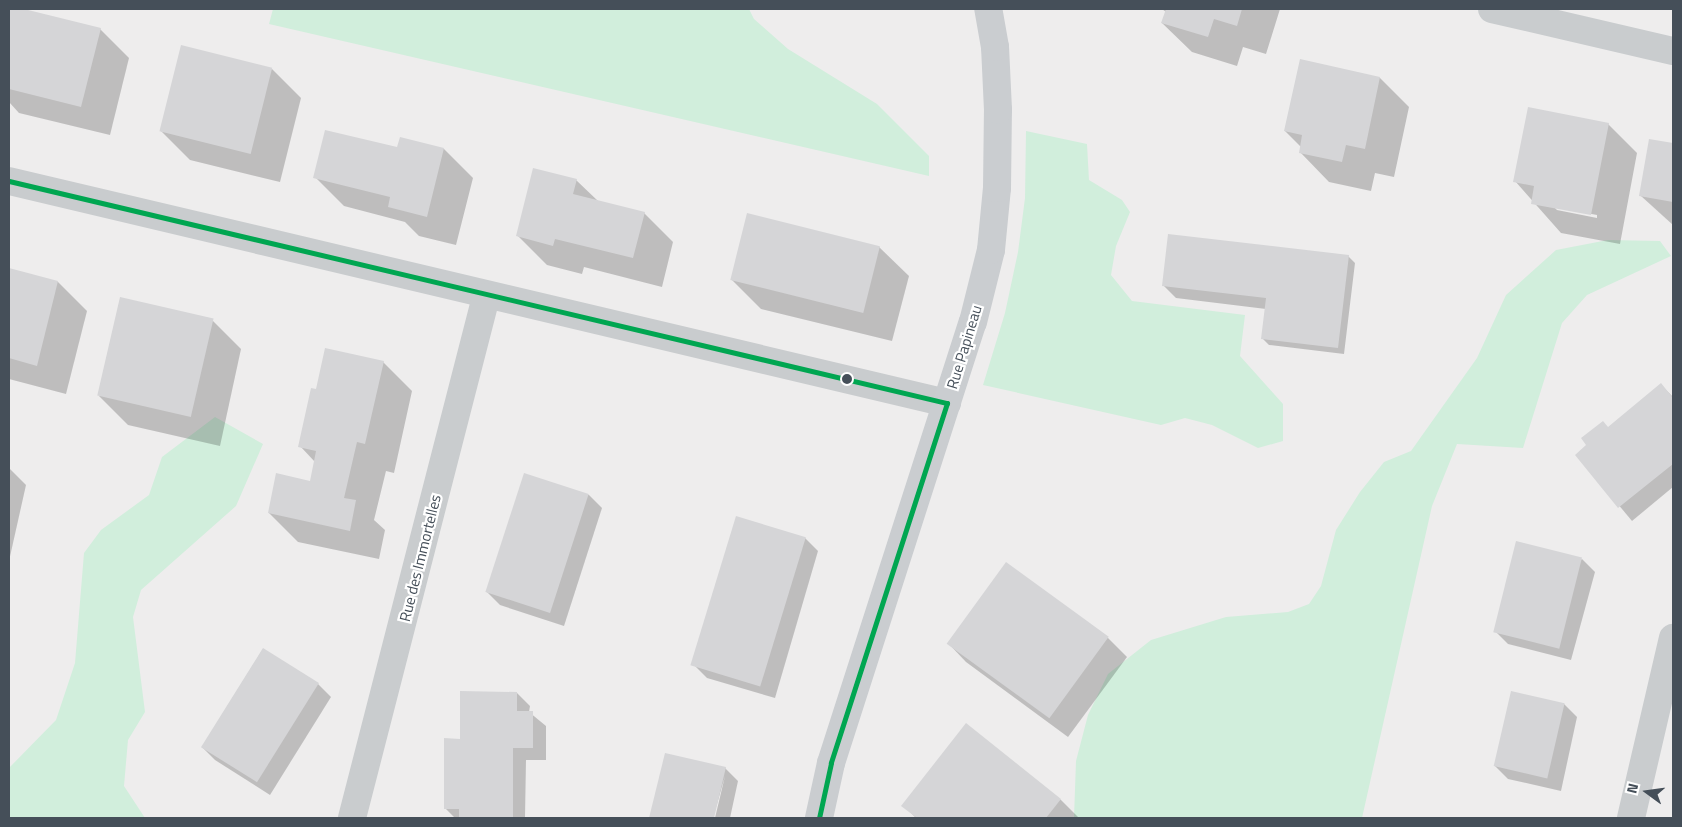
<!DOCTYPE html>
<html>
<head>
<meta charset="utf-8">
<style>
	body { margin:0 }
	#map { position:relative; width:1682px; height:827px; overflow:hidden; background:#eeeded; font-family:"Titillium Web",sans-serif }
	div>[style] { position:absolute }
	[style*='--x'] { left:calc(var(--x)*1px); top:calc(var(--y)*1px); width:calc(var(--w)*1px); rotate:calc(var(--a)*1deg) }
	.green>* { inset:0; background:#d1eedc }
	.shadow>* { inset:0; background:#0003 }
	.building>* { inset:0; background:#d5d5d7; transform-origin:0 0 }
	.street>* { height:28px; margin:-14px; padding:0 14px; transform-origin:14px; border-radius:14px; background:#c9ccce }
	.secondary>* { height:28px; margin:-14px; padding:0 14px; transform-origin:14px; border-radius:14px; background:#cacdd0 }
	.bus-1>* { height:5px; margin:-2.5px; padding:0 2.5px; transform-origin:2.5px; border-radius:2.5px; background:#00a651 }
	.dots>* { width:14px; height:14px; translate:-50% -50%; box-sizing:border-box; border:2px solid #fff; border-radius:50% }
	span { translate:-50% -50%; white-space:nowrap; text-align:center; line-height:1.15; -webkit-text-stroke:4.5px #fff; paint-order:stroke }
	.street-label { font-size:15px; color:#454f59 }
	.frame { position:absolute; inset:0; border:10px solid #454f59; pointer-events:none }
	.north { position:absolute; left:1622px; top:767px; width:50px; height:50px; -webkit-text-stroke:4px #fff; paint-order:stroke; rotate:284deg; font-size:14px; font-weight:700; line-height:20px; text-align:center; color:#454f59 }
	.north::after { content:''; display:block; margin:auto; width:18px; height:22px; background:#454f59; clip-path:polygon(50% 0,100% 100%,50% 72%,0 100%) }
</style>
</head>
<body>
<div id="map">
	<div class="green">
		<div style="clip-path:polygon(273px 9px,749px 9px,754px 19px,788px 49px,877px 104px,929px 156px,929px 176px,269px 24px)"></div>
		<div style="clip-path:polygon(1026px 131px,1087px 144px,1089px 180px,1122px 200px,1130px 212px,1116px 246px,1111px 275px,1132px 301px,1245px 315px,1240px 356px,1283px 404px,1283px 441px,1258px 448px,1212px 425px,1185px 418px,1161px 425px,983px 385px,1005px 313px,1018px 252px,1025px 198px)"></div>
		<div style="clip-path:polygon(1608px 240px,1660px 241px,1671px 256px,1587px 295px,1562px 323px,1523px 448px,1457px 444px,1432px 506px,1362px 818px,1074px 818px,1076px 761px,1088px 715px,1108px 674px,1151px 640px,1226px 617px,1288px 612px,1309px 604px,1321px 586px,1336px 530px,1360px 492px,1384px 462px,1411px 451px,1477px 358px,1506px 295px,1556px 250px)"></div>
		<div style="clip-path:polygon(215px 417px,263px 444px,236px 506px,141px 590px,133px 617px,145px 712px,128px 740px,124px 786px,145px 818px,9px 818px,9px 768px,56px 720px,75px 663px,84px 553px,101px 530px,149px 495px,162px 457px)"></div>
	</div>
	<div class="shadow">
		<div style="clip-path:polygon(9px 9px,100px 29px,129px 58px,110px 135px,19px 113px,9px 102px)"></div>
		<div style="clip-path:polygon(1162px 9px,1280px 9px,1266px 54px,1243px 47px,1237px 66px,1192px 52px,1162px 23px,1166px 12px)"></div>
		<div style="clip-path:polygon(1301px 60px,1380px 78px,1409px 107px,1394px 177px,1375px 173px,1371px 191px,1329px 182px,1300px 152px,1301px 147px,1285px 131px)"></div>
		<div style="clip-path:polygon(272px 69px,301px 98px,280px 182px,190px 160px,161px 131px)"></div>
		<div style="clip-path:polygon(evenodd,1608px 124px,1637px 153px,1620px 244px,1561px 233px,1515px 181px,1608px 124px,1554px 207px,1597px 215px,1597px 218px,1557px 210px,1554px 207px)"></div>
		<div style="clip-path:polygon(1650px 140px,1673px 144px,1673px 225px,1641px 196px)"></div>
		<div style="clip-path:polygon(398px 149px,444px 149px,473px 178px,456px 245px,419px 236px,405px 222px,344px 206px,315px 177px)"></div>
		<div style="clip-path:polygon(576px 180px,598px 201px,644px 213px,673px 242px,662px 287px,584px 267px,582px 274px,547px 265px,518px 236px)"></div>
		<div style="clip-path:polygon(879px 247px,909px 276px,892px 341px,761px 309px,732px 280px)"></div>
		<div style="clip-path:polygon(1348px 256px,1355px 263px,1344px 354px,1269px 345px,1263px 339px,1266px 309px,1176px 298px,1163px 285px)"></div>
		<div style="clip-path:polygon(9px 269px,58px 282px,87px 311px,66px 394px,9px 379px)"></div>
		<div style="clip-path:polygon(212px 320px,241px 349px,220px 446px,128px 425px,99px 396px)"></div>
		<div style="clip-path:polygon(383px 362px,412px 391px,394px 473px,386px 471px,374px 520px,385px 530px,379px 559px,298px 542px,269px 513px,311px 482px,315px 462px,300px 446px,317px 391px)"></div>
		<div style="clip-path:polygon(1661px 385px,1673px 397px,1673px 487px,1632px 521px,1577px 455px)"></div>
		<div style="clip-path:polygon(9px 468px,26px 485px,9px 561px)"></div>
		<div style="clip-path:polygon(525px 475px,589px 495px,602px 508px,564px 626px,500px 605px,487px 592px)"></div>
		<div style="clip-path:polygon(805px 538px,818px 551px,775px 698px,707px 678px,694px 665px)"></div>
		<div style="clip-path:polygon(1582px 559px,1595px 572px,1571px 660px,1508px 644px,1495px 631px)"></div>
		<div style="clip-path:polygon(1006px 564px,1108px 638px,1127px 657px,1068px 737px,966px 662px,948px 643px)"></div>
		<div style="clip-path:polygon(263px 649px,318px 684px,331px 697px,270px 795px,215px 760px,202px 747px)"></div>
		<div style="clip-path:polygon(517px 693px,530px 706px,529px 712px,546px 726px,546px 760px,526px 760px,525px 818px,455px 818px,445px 808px,461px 740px)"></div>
		<div style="clip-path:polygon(1564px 704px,1577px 717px,1561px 791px,1508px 779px,1495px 766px)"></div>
		<div style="clip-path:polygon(967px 725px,1061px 800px,1079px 818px,916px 818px,903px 805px)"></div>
		<div style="clip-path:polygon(666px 754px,725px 768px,738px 781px,730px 818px,715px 818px,725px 776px,713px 818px,651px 818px)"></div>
	</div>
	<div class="building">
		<div style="clip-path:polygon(9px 9px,24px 9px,101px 28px,81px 107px,9px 89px)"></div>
		<div style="clip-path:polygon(1166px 9px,1242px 9px,1237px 26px,1214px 19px,1208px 37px,1161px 23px)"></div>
		<div style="left:181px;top:45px;width:94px;height:89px;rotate:14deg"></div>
		<div style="clip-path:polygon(1300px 59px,1380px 77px,1365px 149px,1346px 145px,1342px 162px,1299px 153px,1302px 135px,1284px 131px)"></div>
		<div style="clip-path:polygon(1528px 107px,1609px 123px,1591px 215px,1531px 204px,1534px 186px,1513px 182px)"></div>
		<div style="clip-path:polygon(325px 130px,397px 147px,400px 137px,444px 148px,427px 217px,388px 207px,390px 197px,313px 178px)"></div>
		<div style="clip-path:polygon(1649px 139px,1673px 143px,1673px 202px,1639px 196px)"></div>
		<div style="clip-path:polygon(533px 168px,577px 179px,573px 194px,645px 212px,633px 258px,555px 239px,553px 246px,516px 236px)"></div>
		<div style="left:747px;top:213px;width:137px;height:69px;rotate:14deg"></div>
		<div style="clip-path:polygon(1168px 234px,1349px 255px,1338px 348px,1261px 339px,1266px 298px,1162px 286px)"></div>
		<div style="clip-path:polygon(9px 268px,58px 281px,37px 366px,9px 358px)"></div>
		<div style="left:120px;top:297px;width:96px;height:101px;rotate:13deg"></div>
		<div style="clip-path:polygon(325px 348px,384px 361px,365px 444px,357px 442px,344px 498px,356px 500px,350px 531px,268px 513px,276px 473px,310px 481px,316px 451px,298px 447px,311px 388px,316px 389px)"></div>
		<div style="clip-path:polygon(1661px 383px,1673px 398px,1673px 464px,1618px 508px,1575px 455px,1586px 445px,1581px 438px,1603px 421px,1608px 427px)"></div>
		<div style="left:524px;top:473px;width:68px;height:125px;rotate:18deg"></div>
		<div style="left:736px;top:516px;width:73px;height:156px;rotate:17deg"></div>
		<div style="left:1516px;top:541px;width:68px;height:94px;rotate:14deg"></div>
		<div style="left:1006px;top:562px;width:127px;height:101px;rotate:36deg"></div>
		<div style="left:263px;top:648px;width:66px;height:117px;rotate:32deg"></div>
		<div style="clip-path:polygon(460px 691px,517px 692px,517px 711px,533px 711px,533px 748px,513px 748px,513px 818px,459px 818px,459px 809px,444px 809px,444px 738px,460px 739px)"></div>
		<div style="left:1511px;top:691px;width:55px;height:77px;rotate:13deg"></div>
		<div style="clip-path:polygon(966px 723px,1061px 799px,1046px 818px,917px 818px,901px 806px)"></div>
		<div style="clip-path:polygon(665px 753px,726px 767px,714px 818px,649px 818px)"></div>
	</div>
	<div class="street">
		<div style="--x:1492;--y:9;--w:186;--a:13.1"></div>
		<div style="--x:9;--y:181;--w:964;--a:13.32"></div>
		<div style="--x:352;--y:818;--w:538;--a:-75.58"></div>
		<div style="--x:1631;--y:818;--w:185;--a:-76.9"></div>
	</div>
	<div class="secondary">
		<div style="--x:819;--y:818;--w:56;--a:-77.7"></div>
		<div style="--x:831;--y:763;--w:463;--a:-72.2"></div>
		<div style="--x:973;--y:322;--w:74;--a:-76"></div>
		<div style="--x:991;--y:250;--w:62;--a:-84.5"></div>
		<div style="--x:997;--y:188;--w:78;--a:-89.3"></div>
		<div style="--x:998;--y:110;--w:63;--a:-92.7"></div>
		<div style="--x:995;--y:47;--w:39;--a:-100"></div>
	</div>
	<div class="bus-1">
		<div style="--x:9;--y:181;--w:964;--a:13.32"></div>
		<div style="--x:947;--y:403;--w:378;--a:107.9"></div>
		<div style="--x:831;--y:763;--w:56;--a:102.3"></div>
	</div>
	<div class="dots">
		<div style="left:847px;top:379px;background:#454f59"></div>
	</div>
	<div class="street-label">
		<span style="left:964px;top:347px;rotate:-73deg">Rue Papineau</span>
		<span style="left:420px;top:558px;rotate:-76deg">Rue des Immortelles</span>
	</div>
	<div class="frame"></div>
	<div class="north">N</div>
</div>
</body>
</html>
